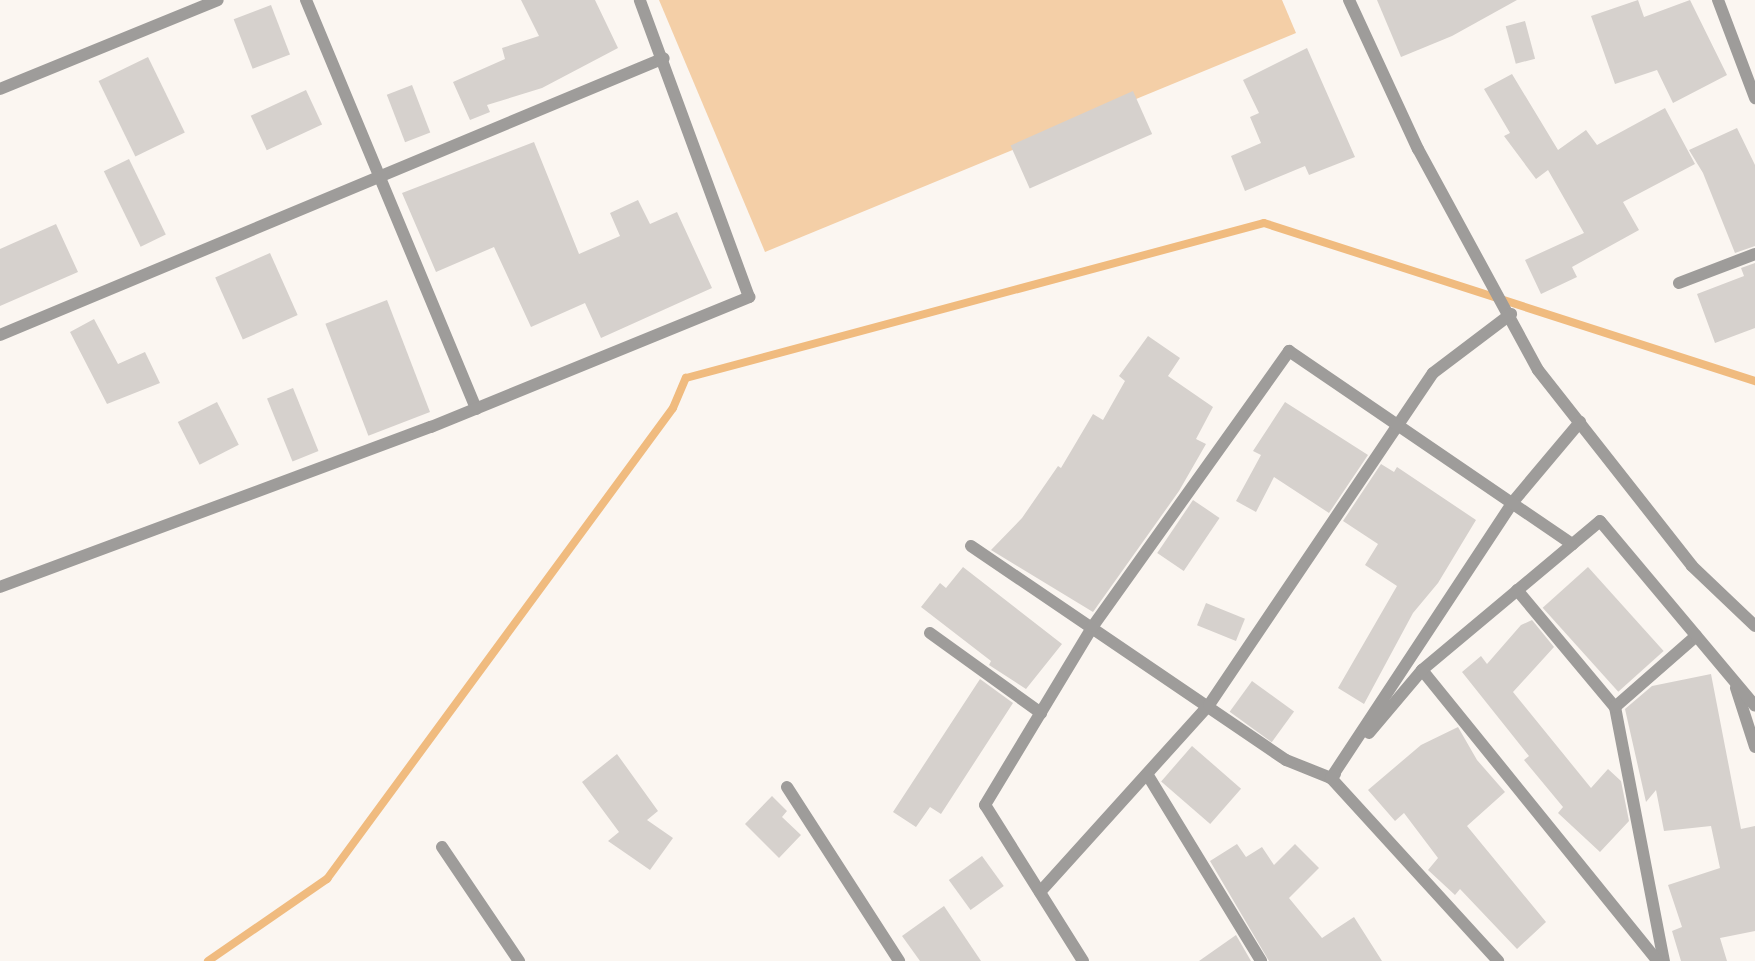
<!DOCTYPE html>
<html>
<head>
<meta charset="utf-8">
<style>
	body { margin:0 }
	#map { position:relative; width:1755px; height:961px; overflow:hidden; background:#fbf6f1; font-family:"PT Sans",sans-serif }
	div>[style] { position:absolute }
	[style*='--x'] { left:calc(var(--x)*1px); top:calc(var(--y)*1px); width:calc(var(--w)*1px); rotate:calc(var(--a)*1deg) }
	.green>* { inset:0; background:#f4cfa7 }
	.stream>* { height:8px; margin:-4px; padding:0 4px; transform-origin:4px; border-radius:4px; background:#f0bb7f }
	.building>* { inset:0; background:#d6d1cd; transform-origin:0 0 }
	.minor>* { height:12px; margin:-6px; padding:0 6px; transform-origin:6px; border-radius:6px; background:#9e9c9a }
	span { translate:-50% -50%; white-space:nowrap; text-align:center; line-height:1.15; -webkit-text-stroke:4.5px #fff; paint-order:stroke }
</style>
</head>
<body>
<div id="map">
	<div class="green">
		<div style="clip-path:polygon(659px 0,1282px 0,1296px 33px,765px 252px)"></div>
	</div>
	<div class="stream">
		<div style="--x:208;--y:961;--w:145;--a:-34.6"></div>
		<div style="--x:327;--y:879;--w:584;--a:-53.7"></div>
		<div style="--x:673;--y:408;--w:33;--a:-67"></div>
		<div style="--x:686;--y:378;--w:598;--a:-15.01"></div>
		<div style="--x:1264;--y:223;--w:516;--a:17.84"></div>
	</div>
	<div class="building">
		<div style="clip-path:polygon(521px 0,595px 0,618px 48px,542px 88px,487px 105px,490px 112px,470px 120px,453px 82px,505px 59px,502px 48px,539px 36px)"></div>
		<div style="clip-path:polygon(1377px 0,1517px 0,1452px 36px,1401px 57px)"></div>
		<div style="clip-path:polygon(1638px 0,1644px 17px,1690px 0,1727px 75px,1673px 103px,1657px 70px,1615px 84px,1591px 16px)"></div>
		<div style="left:271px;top:5px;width:53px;height:40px;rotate:69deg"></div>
		<div style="left:1525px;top:21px;width:39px;height:20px;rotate:75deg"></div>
		<div style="clip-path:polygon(1307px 48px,1355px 157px,1309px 175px,1305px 166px,1245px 191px,1231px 156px,1261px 143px,1250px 117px,1259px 113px,1243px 80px)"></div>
		<div style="left:148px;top:57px;width:84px;height:55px;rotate:64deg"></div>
		<div style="clip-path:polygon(1512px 74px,1558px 150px,1586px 130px,1597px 145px,1665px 108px,1695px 164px,1623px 202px,1639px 230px,1572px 267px,1577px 277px,1541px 294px,1525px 260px,1584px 233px,1548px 170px,1536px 179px,1504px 136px,1510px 133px,1484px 89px)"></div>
		<div style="left:412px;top:85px;width:51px;height:27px;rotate:69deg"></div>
		<div style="left:306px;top:90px;width:38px;height:61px;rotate:65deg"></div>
		<div style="left:1133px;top:91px;width:47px;height:134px;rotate:66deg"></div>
		<div style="clip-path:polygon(1737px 128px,1755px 165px,1755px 246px,1735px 253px,1703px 173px,1689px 150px)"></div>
		<div style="clip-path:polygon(534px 142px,579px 254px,620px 236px,610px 213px,638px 200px,650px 224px,677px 212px,712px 288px,601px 338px,585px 303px,531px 327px,494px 247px,436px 272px,402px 193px)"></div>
		<div style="left:129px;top:159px;width:84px;height:28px;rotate:64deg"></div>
		<div style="clip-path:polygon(56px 224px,78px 272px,0 306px,0 249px)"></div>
		<div style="left:270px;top:253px;width:68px;height:60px;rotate:66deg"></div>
		<div style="clip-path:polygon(1755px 263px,1755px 328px,1715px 343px,1697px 294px,1744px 276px,1741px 268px)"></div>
		<div style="left:387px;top:300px;width:120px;height:66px;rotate:69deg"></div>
		<div style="clip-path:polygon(94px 319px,118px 364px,145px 352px,160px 383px,107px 404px,70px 332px)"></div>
		<div style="clip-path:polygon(1148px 336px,1180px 358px,1168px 376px,1213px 407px,1196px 439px,1206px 444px,1179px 491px,1093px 612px,991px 550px,1022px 518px,1058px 466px,1061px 468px,1093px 414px,1103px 420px,1125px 381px,1119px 376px)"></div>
		<div style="left:293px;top:388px;width:68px;height:28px;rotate:68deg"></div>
		<div style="left:217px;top:402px;width:48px;height:44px;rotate:63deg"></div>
		<div style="clip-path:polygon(1285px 402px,1368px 455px,1329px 513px,1274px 477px,1256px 512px,1236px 501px,1261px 455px,1253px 451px)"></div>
		<div style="clip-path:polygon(1381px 464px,1394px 472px,1397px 467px,1476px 520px,1438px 583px,1413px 613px,1364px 704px,1338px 688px,1397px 586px,1365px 565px,1378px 544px,1343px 521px)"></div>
		<div style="left:1193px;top:500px;width:32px;height:64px;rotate:34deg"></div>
		<div style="clip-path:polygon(963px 567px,1062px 644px,1026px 689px,989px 665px,991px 661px,921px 607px,940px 583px,946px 588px)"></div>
		<div style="left:1588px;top:567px;width:113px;height:61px;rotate:48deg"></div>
		<div style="left:1206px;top:603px;width:42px;height:24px;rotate:22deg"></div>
		<div style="clip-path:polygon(1532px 620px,1554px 647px,1513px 692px,1591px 788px,1608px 769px,1621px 781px,1629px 821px,1600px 852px,1558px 813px,1563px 807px,1524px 760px,1529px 756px,1462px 672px,1481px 656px,1487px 664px,1521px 625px)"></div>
		<div style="clip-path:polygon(1711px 674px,1741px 829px,1755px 826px,1755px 931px,1720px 938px,1727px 961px,1681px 961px,1672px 931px,1682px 927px,1668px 885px,1720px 868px,1711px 826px,1664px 831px,1656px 790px,1646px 802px,1625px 709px,1652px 686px)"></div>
		<div style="clip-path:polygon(980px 679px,1013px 703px,941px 814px,930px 807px,916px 827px,893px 812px)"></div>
		<div style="left:1252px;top:681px;width:52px;height:38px;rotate:36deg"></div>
		<div style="clip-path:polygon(1458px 727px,1477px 760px,1505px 792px,1467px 826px,1546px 922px,1517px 949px,1460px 889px,1455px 895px,1428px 870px,1438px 858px,1404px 813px,1395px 821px,1368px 790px,1421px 745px)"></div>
		<div style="left:1192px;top:746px;width:65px;height:47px;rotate:41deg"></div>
		<div style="clip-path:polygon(617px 754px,658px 811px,647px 820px,673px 838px,650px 870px,608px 841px,619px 832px,582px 782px)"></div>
		<div style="clip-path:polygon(772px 796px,787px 811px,782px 817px,801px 835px,779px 858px,745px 824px)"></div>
		<div style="clip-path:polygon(1237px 844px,1246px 857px,1262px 847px,1274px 865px,1295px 844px,1319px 868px,1289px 898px,1322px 938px,1354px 917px,1382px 961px,1269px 961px,1210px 861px)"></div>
		<div style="left:982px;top:856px;width:37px;height:41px;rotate:54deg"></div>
		<div style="clip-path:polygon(944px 906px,981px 961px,920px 961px,902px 936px)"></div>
		<div style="clip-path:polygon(1236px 935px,1251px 961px,1199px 961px)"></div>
	</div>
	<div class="minor">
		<div style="--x:306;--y:0;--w:443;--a:67.4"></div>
		<div style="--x:1349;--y:0;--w:164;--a:65.2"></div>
		<div style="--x:1418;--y:149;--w:251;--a:61.5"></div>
		<div style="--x:1538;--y:370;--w:249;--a:51.8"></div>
		<div style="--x:1692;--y:566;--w:87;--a:43.6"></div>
		<div style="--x:1718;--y:0;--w:105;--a:69.3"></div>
		<div style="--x:0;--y:89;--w:235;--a:-22.2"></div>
		<div style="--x:1679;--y:283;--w:81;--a:-20.9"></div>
		<div style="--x:0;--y:335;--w:719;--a:-22.64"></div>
		<div style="--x:971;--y:546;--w:381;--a:34.2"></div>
		<div style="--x:1286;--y:760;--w:48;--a:21.8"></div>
		<div style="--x:1331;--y:778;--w:329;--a:-56.6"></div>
		<div style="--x:1512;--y:503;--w:106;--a:-50"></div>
		<div style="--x:0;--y:587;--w:460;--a:-20.4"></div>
		<div style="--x:431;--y:427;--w:344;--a:-22.2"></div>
		<div style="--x:749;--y:297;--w:316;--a:-110.2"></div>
		<div style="--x:1517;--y:590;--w:153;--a:50.1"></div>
		<div style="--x:1615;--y:707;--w:259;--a:79.1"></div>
		<div style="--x:930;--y:633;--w:137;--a:35.8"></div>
		<div style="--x:1422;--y:670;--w:375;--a:51"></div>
		<div style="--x:1736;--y:688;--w:62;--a:72.1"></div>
		<div style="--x:1615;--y:707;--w:108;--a:-41.2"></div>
		<div style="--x:1369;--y:733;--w:82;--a:-49.9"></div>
		<div style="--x:1422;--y:670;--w:232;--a:-39.9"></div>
		<div style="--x:1600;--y:521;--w:241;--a:50"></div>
		<div style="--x:1147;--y:774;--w:219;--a:58.6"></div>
		<div style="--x:1335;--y:774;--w:6;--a:135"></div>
		<div style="--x:1331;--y:778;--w:248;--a:47.6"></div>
		<div style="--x:787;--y:787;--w:207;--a:57.2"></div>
		<div style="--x:442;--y:847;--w:138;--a:56"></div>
		<div style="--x:1040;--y:892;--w:252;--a:-47.9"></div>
		<div style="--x:1209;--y:705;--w:400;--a:-56"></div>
		<div style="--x:1433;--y:373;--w:98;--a:-37.1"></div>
		<div style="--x:1083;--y:961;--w:184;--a:-122.1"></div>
		<div style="--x:985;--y:805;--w:209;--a:-58.9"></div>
		<div style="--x:1093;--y:626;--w:338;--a:-54.5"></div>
		<div style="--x:1289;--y:351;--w:343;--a:34.3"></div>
	</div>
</div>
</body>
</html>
